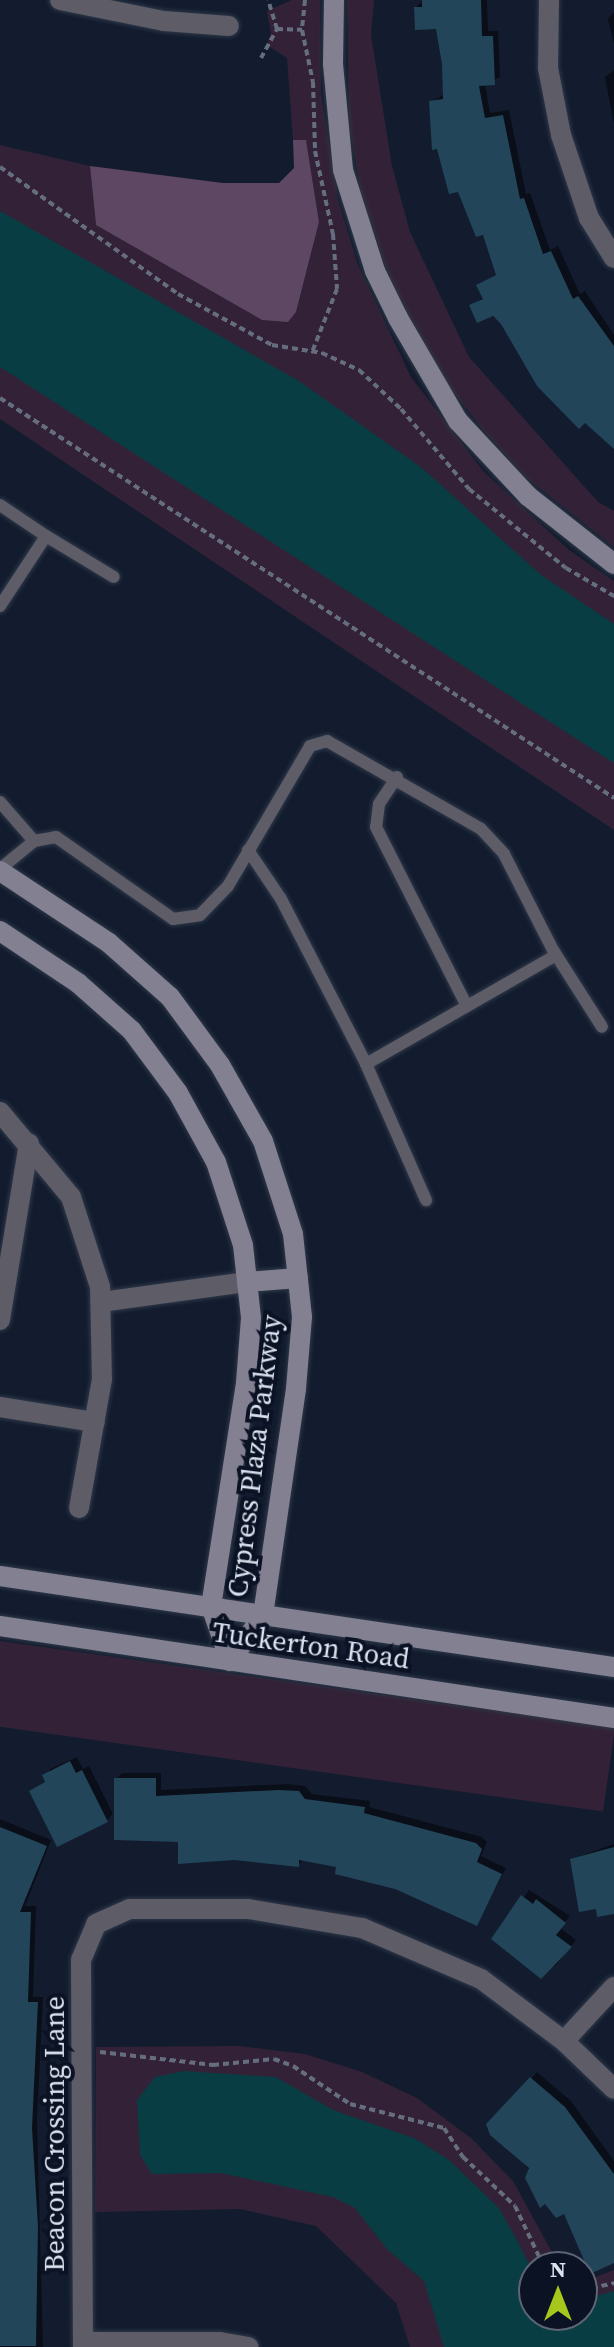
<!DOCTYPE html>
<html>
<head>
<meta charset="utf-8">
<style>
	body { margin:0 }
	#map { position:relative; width:614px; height:2347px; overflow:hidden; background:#121c2e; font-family:"Source Serif 4",serif }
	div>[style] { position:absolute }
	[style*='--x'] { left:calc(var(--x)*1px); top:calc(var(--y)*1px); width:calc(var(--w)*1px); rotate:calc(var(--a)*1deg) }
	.green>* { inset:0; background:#332237; transform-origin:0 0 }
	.forest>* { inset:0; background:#5e4763 }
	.water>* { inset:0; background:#083d43 }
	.shadow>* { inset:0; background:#0007 }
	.building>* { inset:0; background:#224559 }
	.path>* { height:4px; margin-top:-2px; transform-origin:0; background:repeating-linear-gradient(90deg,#656e7e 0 6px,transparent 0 10px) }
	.roads { filter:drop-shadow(0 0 2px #2e3849) drop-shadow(0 0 2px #2e3849) }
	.lane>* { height:12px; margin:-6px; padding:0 6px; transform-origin:6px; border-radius:6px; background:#5d5c67 }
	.street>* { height:20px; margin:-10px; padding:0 10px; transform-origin:10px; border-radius:10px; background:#5d5c67 }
	.secondary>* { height:20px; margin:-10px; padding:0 10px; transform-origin:10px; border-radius:10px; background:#828091 }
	span { translate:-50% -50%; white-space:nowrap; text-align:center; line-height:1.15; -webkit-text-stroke:8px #0a1224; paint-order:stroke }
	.street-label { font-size:28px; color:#dbe2ef }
	.north { position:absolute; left:518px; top:2251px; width:80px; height:80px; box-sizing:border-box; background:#0a1224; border:2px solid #5e6575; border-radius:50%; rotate:0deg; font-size:22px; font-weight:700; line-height:32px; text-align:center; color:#dbe2ef }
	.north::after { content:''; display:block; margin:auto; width:28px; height:36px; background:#a8c71d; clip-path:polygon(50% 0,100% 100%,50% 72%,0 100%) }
</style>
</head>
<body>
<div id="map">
	<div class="green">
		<div style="clip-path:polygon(292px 0,320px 0,321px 94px,338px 200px,358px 265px,411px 377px,483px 471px,569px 550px,614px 581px,614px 830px,0 419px,0 145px,90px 166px,96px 225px,262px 320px,296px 312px,319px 222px,306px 141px,293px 140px,287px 58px,267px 45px,271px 33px,267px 11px)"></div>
		<div style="clip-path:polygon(347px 0,374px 0,371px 35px,392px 166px,410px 232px,469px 357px,598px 502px,614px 511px,614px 547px,528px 479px,483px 430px,444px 380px,412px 325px,385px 266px,360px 188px,349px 123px)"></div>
		<div style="left:0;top:1641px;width:621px;height:85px;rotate:8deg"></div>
		<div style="clip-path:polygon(239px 2046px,305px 2054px,362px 2072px,417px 2098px,471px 2138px,513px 2181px,560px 2267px,534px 2267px,534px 2315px,582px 2315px,582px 2282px,614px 2270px,614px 2347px,410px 2347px,396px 2303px,316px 2226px,240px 2209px,95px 2212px,96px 2047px)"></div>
	</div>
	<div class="forest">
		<div style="clip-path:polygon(293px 140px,306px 140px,319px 222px,296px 312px,288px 322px,262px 320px,96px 225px,90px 166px,223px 183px,279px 183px,294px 168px)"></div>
	</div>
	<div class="water">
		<div style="clip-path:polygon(0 211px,299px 381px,422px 468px,541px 575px,614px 624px,614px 763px,0 367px)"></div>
		<div style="clip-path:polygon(184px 2071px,276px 2077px,333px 2110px,416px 2139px,449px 2160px,499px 2208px,520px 2246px,534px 2274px,534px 2315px,582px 2315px,582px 2300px,614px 2291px,614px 2347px,444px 2347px,424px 2281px,387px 2249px,355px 2208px,333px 2197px,221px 2173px,152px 2174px,140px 2155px,137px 2100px,155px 2077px)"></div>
	</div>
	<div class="shadow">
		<div style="clip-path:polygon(424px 0,487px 0,488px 31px,498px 31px,500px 77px,485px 84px,490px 113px,509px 110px,526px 194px,530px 193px,550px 250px,558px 246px,580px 294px,585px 291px,614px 335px,614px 447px,502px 322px,471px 306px,484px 297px,479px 285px,498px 273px,484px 232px,459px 189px,431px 102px,445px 94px,444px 63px,438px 27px,416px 7px)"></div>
		<div style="clip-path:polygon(614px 12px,614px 44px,608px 19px)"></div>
		<div style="clip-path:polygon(614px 70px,614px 124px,605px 77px)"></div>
		<div style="clip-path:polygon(77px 1757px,83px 1769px,89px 1766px,113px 1814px,107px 1820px,31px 1791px,47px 1780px,50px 1769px)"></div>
		<div style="clip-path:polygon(122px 1773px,161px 1773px,161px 1790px,287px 1784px,305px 1786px,312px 1794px,370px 1801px,369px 1807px,482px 1837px,487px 1842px,481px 1856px,506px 1868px,477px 1924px,339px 1865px,304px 1859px,298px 1865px,181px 1840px,116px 1779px)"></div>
		<div style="clip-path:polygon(0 1819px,51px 1840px,25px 1906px,36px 1906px,33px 1997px,43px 1997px,37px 2121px,43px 2347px,0 2347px)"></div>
		<div style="clip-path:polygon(614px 1844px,614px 1912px,597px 1906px,572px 1859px)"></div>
		<div style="clip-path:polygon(529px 1890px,570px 1916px,560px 1928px,576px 1940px,555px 1966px,494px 1939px)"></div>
		<div style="clip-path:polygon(537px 2072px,571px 2101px,614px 2161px,614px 2261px,488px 2125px)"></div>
	</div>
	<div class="building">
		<div style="clip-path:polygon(422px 0,481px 0,482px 36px,493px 36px,495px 85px,479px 86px,485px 118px,503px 115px,520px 199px,524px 198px,543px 254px,551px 251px,573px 299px,578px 296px,614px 346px,614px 449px,585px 423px,579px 429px,537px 386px,501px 324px,493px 316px,477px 323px,469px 305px,483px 299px,476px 285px,496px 275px,483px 235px,476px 237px,458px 192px,449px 194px,437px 149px,432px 150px,429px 101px,443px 99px,442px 64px,436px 29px,415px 30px,414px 7px,422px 7px)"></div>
		<div style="clip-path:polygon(70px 1761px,76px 1773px,82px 1770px,108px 1822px,57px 1847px,29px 1791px,45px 1782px,42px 1775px)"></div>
		<div style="clip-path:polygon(114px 1778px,156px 1778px,156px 1796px,279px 1790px,299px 1791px,305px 1799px,365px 1807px,364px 1813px,476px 1843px,482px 1849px,477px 1862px,502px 1874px,477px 1926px,395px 1889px,335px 1874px,336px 1867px,299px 1860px,299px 1867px,234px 1860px,178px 1864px,178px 1842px,114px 1840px)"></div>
		<div style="clip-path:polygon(0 1827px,47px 1846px,20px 1912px,31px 1912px,28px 2002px,38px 2002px,32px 2128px,38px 2226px,36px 2346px,0 2346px)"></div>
		<div style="clip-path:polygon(614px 1847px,614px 1914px,597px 1917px,596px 1909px,579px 1912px,570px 1859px)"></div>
		<div style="clip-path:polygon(521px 1895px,533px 1904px,536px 1899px,566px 1923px,556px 1935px,572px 1947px,541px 1979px,491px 1939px)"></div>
		<div style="clip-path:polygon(530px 2077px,565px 2107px,614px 2174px,614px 2263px,590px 2274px,564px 2214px,556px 2218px,545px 2204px,540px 2208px,525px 2178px,529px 2168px,490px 2135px,486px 2124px)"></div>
	</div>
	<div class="path">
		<div style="--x:305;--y:0;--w:30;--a:96"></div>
		<div style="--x:302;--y:30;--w:53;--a:78.1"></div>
		<div style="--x:313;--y:82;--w:69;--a:88.3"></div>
		<div style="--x:315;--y:151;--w:85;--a:77.8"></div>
		<div style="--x:333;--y:234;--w:55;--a:85.8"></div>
		<div style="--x:337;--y:289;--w:68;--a:111.6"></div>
		<div style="--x:277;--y:29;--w:25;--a:2"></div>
		<div style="--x:261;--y:58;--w:33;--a:-61"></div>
		<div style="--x:277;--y:29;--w:30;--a:-107"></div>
		<div style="--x:0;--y:167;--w:219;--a:35.5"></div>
		<div style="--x:178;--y:294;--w:107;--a:28.5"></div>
		<div style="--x:272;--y:345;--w:51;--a:9.1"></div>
		<div style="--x:322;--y:353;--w:41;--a:24.7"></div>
		<div style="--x:359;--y:370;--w:57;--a:42.9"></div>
		<div style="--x:401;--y:409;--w:105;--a:49.6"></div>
		<div style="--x:469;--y:489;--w:125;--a:39.2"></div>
		<div style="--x:566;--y:568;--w:56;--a:30.3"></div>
		<div style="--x:0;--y:398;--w:733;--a:33.08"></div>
		<div style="--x:100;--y:2052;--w:114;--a:6.6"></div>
		<div style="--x:213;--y:2065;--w:61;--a:-5.6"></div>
		<div style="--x:274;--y:2059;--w:20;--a:20"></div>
		<div style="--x:293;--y:2066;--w:69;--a:33.7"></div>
		<div style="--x:350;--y:2104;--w:97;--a:14.3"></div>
		<div style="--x:444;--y:2128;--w:35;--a:57"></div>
		<div style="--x:463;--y:2157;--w:71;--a:43.3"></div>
		<div style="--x:515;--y:2206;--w:68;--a:64.6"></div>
		<div style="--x:582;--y:2290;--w:33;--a:-12"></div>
	</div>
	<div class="roads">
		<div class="lane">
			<div style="--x:0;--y:505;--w:55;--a:34"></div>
			<div style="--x:46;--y:536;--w:84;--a:123.3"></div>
			<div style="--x:46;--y:536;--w:79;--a:31.1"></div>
			<div style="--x:397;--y:777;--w:32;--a:124"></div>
			<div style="--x:379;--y:804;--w:23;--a:97"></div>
			<div style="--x:376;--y:827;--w:201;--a:63.1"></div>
			<div style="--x:0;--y:802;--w:52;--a:48.9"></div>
			<div style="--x:248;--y:850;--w:59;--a:56"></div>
			<div style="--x:281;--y:899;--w:186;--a:62.7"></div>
			<div style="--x:366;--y:1064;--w:149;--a:66.2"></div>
			<div style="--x:0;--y:869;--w:44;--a:-39.5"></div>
			<div style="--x:34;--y:841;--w:22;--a:-10"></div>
			<div style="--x:56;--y:837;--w:143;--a:35"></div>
			<div style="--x:173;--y:919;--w:27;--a:-8"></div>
			<div style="--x:200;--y:915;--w:40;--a:-46"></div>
			<div style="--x:228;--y:886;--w:162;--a:-59.6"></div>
			<div style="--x:310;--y:746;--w:18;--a:-16"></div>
			<div style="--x:327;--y:741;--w:177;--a:29.7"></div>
			<div style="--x:481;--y:829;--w:34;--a:47"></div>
			<div style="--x:504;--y:854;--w:108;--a:63"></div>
			<div style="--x:553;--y:950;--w:91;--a:57.5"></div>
			<div style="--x:366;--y:1064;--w:219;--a:-29.8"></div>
		</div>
		<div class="street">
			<div style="--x:60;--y:0;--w:106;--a:11.4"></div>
			<div style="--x:164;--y:21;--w:65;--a:4.4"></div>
			<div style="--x:549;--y:0;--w:68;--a:90.8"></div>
			<div style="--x:548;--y:68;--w:68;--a:79"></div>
			<div style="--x:561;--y:135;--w:88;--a:71.4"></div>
			<div style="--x:589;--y:218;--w:47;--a:58"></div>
			<div style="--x:0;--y:1112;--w:111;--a:50.1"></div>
			<div style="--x:71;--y:1197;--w:95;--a:72.1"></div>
			<div style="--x:100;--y:1287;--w:92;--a:88.8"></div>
			<div style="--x:102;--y:1379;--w:131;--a:100.1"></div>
			<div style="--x:101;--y:1302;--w:147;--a:-7.8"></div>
			<div style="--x:0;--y:1320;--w:179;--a:-80.7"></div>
			<div style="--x:0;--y:1407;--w:96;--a:9"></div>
			<div style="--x:564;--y:2041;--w:74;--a:-47.2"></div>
			<div style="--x:83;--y:2342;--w:137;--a:0"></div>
			<div style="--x:220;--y:2342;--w:29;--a:10"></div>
			<div style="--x:83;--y:2347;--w:387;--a:-90.3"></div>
			<div style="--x:81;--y:1960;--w:39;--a:-67"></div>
			<div style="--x:96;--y:1924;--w:37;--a:-24"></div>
			<div style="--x:130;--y:1909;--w:118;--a:0"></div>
			<div style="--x:248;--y:1909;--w:116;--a:9.5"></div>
			<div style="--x:362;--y:1928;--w:129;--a:23.2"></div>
			<div style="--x:481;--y:1979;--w:104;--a:36.8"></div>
			<div style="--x:564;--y:2041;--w:69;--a:43.8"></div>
		</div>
		<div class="secondary">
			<div style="--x:334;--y:0;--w:64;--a:90.9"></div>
			<div style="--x:333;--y:64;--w:106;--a:84.6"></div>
			<div style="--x:343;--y:170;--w:106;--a:72.4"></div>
			<div style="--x:375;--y:271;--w:52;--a:63.9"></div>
			<div style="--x:398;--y:318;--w:119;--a:59.8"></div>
			<div style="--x:458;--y:421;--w:103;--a:47"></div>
			<div style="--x:528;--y:496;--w:110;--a:38.3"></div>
			<div style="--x:0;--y:871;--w:131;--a:33.4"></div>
			<div style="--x:109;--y:943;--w:81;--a:41.5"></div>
			<div style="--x:170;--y:997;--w:84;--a:53.7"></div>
			<div style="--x:220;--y:1065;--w:87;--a:60.5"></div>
			<div style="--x:263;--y:1141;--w:98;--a:72.1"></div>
			<div style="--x:293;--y:1234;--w:83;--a:83.8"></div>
			<div style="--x:302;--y:1317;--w:72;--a:94.8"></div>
			<div style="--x:296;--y:1389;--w:229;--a:98.3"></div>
			<div style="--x:263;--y:1616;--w:56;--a:126.3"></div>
			<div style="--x:0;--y:931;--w:94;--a:33.7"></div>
			<div style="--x:78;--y:983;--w:72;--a:41.6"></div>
			<div style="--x:132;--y:1031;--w:77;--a:53.4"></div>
			<div style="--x:178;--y:1093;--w:79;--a:61.2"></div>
			<div style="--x:216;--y:1162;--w:87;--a:72"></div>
			<div style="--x:243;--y:1245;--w:73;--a:83.7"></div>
			<div style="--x:251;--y:1318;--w:65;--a:94.4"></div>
			<div style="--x:246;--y:1383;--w:226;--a:98.9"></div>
			<div style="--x:211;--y:1606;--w:58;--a:70.9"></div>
			<div style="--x:247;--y:1282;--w:51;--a:-4.5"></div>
			<div style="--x:0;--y:1576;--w:621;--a:8.43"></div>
			<div style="--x:0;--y:1626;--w:621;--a:8.52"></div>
		</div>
	</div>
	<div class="street-label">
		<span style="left:254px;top:1456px;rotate:-83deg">Cypress Plaza Parkway</span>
		<span style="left:311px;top:1645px;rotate:8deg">Tuckerton Road</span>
		<span style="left:54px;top:2134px;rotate:-90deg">Beacon Crossing Lane</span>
	</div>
	<div class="north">N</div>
</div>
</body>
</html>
